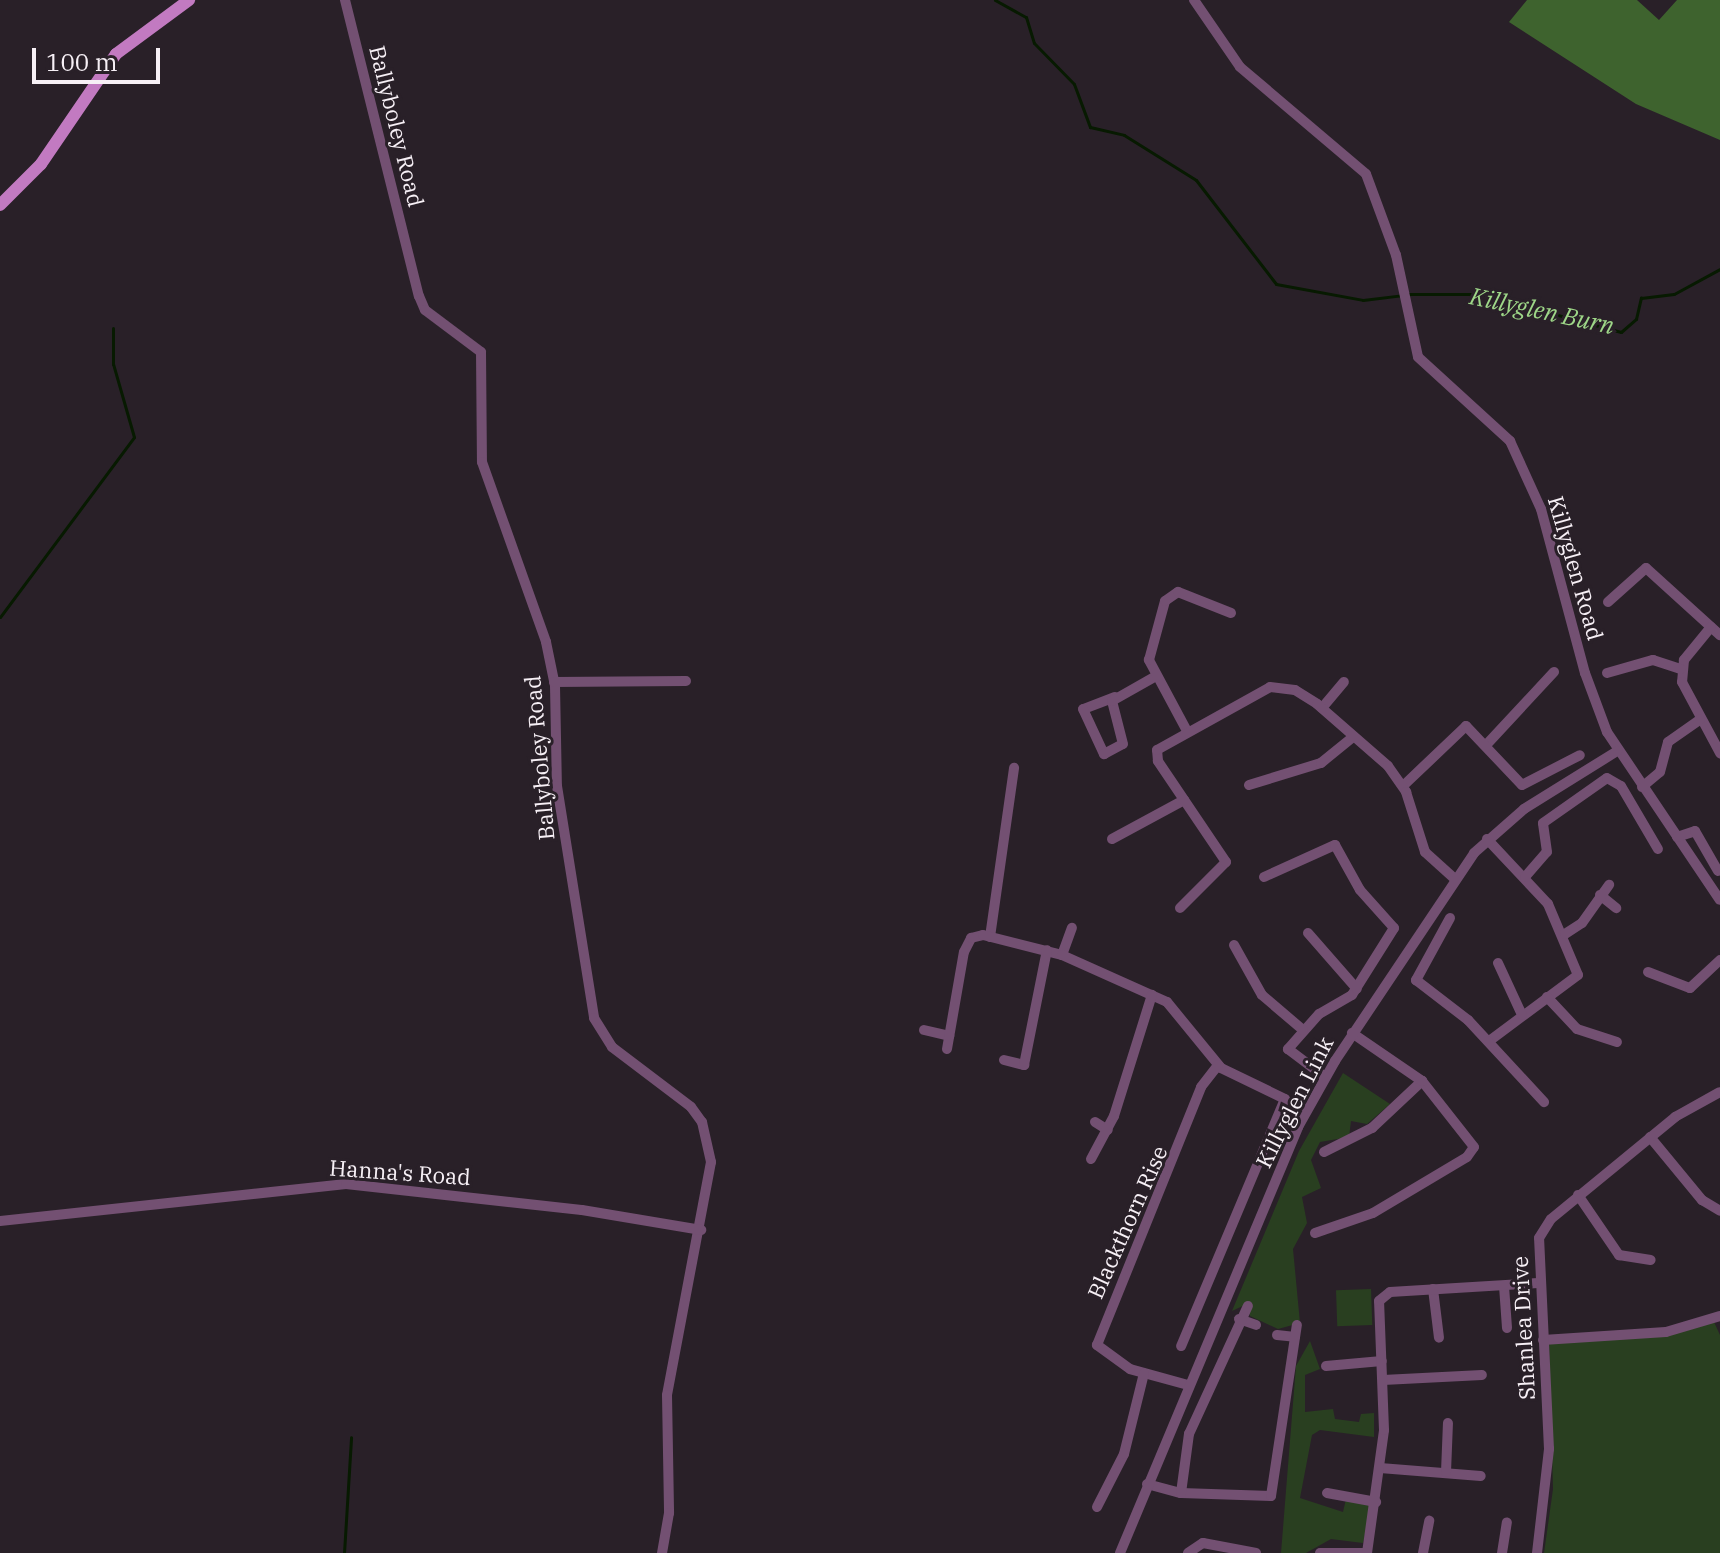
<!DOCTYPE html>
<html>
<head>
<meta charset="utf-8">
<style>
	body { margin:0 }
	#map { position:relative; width:1720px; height:1553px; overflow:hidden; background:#292028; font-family:"IBM Plex Serif",serif }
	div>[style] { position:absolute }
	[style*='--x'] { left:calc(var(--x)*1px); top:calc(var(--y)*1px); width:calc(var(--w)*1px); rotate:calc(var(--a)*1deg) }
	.green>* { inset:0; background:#293f20; transform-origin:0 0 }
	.forest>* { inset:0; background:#3e632e }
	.stream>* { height:3px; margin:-1.5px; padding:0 1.5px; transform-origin:1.5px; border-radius:1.5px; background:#071a01 }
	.minor>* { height:10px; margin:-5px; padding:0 5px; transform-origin:5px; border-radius:5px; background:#735072 }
	.major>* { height:12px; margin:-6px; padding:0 6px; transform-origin:6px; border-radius:6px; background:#c27ac1 }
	span { translate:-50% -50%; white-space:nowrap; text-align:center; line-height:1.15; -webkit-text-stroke:6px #292028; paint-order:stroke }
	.street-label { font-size:22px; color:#f7f0f6 }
	.water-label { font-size:24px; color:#9ed788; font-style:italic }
	.scale { position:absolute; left:32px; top:48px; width:128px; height:36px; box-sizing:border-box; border:4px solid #f7f0f6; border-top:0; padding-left:10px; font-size:24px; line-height:28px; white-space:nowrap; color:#f7f0f6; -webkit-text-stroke:6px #292028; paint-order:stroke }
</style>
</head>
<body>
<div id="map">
	<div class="green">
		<div style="clip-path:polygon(1343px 1073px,1390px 1104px,1367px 1124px,1351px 1121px,1349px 1137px,1320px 1142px,1311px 1160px,1321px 1188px,1302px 1197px,1307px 1223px,1293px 1249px,1300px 1323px,1278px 1329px,1250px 1316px,1247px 1304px,1232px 1311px,1299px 1151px)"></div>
		<div style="left:1371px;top:1289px;width:36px;height:35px;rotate:88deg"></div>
		<div style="clip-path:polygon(1714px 1322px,1720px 1335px,1720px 1553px,1544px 1553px,1553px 1489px,1549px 1342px)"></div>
		<div style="clip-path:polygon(1310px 1341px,1320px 1369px,1305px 1375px,1305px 1412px,1333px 1409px,1335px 1419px,1359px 1422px,1361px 1414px,1374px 1413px,1374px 1437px,1320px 1430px,1312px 1435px,1300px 1498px,1343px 1512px,1346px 1499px,1372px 1504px,1363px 1543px,1331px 1539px,1306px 1553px,1281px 1553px,1296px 1366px)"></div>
	</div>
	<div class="forest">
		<div style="clip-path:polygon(1527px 0,1637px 0,1659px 20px,1677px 0,1720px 0,1720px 140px,1636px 104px,1509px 22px)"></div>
	</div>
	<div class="stream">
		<div style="--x:995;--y:0;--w:35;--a:29"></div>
		<div style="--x:1026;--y:17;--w:27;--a:73"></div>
		<div style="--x:1034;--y:43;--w:57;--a:45.7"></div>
		<div style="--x:1074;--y:84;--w:46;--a:69.6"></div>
		<div style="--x:1090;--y:127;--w:35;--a:13"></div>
		<div style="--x:1124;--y:135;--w:85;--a:32"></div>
		<div style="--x:1196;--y:180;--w:131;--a:52.4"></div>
		<div style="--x:1276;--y:284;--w:88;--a:10.4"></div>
		<div style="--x:1363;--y:300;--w:38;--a:-7"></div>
		<div style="--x:1408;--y:294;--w:72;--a:0"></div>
		<div style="--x:1480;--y:294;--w:146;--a:15.1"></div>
		<div style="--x:1621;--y:332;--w:20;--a:-41"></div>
		<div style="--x:1636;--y:319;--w:22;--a:-77"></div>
		<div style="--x:1641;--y:298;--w:33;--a:-7"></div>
		<div style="--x:1674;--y:294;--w:52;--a:-28.5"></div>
		<div style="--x:0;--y:617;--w:224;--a:-53.3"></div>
		<div style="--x:134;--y:437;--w:76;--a:-106"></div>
		<div style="--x:113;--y:364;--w:36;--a:-90"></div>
		<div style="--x:344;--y:1553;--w:116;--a:-86.5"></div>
	</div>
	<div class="minor">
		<div style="--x:345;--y:0;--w:305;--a:76"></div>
		<div style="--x:419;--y:296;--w:15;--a:67"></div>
		<div style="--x:425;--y:310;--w:70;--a:36.9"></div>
		<div style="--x:481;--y:352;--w:110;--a:89.5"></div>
		<div style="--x:482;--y:462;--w:191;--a:70.4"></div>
		<div style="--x:546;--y:642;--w:45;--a:78.4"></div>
		<div style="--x:555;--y:686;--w:100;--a:88.9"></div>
		<div style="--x:557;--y:786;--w:235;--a:80.9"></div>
		<div style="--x:594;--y:1018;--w:34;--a:58"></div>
		<div style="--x:612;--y:1047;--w:99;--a:37.2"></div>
		<div style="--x:691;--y:1107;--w:19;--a:54"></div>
		<div style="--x:702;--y:1122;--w:41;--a:77.3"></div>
		<div style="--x:711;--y:1162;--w:237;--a:100.7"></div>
		<div style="--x:667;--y:1395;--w:118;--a:89"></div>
		<div style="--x:669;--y:1513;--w:41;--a:99.9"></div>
		<div style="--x:1194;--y:0;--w:81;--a:55.5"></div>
		<div style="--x:1240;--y:67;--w:165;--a:40.3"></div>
		<div style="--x:1366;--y:174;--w:86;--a:69.7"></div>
		<div style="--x:1396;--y:255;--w:104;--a:77.8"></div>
		<div style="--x:1418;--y:357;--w:125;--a:42.4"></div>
		<div style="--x:1510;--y:441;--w:75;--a:65.5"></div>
		<div style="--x:1541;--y:509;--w:170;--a:75"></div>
		<div style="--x:1585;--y:673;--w:63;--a:69.6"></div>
		<div style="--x:1607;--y:732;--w:202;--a:56.1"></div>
		<div style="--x:1608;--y:602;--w:51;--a:-41.8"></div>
		<div style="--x:1646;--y:568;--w:100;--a:42.2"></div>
		<div style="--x:1711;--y:627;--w:43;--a:129.3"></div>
		<div style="--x:1684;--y:660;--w:22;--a:95"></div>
		<div style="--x:1682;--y:682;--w:81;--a:61.8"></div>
		<div style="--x:1607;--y:673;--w:48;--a:-15.8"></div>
		<div style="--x:1653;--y:660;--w:29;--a:18"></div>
		<div style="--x:554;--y:682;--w:132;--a:-0.4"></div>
		<div style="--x:1115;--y:697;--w:34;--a:159"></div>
		<div style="--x:1083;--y:709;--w:50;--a:65"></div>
		<div style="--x:1104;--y:754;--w:21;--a:-28"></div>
		<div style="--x:1123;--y:744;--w:44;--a:-104.3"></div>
		<div style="--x:1112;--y:701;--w:51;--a:-29.6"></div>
		<div style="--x:1322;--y:708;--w:34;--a:-50"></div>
		<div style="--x:1187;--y:731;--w:81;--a:-118.2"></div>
		<div style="--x:1149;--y:660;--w:61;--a:-74.8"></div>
		<div style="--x:1165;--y:601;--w:16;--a:-35"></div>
		<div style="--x:1178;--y:592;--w:57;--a:21.6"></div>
		<div style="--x:1488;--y:743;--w:97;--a:-47.1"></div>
		<div style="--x:1249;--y:785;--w:75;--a:-17"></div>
		<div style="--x:1321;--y:763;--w:41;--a:-39.1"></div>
		<div style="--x:1403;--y:786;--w:87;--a:-43.6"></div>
		<div style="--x:1466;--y:726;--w:81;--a:46.5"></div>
		<div style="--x:1522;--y:785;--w:65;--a:-27.3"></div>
		<div style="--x:1642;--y:787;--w:23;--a:-40"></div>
		<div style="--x:1660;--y:772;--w:31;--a:-75"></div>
		<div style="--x:1668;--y:742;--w:39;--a:-35"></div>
		<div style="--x:1677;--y:837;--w:19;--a:-18"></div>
		<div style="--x:1695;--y:831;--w:46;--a:60.1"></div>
		<div style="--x:1112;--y:839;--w:82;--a:-28.4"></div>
		<div style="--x:1487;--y:839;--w:89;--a:46.8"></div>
		<div style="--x:1548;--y:904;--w:77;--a:67.1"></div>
		<div style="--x:1578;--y:975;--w:111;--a:143.4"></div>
		<div style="--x:1264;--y:877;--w:78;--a:-24.3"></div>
		<div style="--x:1335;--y:845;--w:51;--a:60.9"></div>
		<div style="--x:1360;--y:890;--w:51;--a:48.2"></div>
		<div style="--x:1394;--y:928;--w:79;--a:122.1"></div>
		<div style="--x:1352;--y:995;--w:38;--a:150"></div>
		<div style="--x:1319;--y:1014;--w:47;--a:131.5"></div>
		<div style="--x:1288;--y:1049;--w:46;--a:37.1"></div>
		<div style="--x:1525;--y:877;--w:33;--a:-49"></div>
		<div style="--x:1547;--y:852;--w:29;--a:-98"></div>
		<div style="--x:1543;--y:823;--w:78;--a:-35.1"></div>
		<div style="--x:1607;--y:778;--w:16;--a:30"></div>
		<div style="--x:1621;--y:786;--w:73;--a:59.6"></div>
		<div style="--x:1600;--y:895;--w:21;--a:39"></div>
		<div style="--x:1180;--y:908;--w:65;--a:-45"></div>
		<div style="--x:1226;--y:862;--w:122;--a:-124"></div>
		<div style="--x:1158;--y:761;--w:11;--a:-95"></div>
		<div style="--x:1157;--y:750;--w:129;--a:-29.1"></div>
		<div style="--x:1270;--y:687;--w:25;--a:7"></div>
		<div style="--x:1295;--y:690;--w:26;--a:32"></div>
		<div style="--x:1317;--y:704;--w:94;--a:41.1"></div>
		<div style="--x:1388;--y:766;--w:32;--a:55"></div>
		<div style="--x:1406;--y:792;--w:63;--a:72.4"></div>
		<div style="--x:1425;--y:852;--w:38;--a:42"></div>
		<div style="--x:1450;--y:918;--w:71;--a:118.7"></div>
		<div style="--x:1416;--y:980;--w:66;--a:37.6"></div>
		<div style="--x:1468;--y:1020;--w:112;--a:47.2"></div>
		<div style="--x:1308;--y:933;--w:74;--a:48.8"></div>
		<div style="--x:1565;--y:934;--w:20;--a:-33"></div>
		<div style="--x:1582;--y:923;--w:47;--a:-54.6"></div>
		<div style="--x:990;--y:937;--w:171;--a:-81.9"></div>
		<div style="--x:1234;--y:945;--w:57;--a:60.8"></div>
		<div style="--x:1262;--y:995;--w:54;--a:40.5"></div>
		<div style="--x:1062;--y:955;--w:29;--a:-70"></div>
		<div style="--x:1498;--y:963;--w:57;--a:65.2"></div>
		<div style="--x:1648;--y:972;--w:45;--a:20.9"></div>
		<div style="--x:1690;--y:988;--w:41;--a:-43"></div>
		<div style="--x:1547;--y:997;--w:44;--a:46.8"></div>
		<div style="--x:1577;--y:1029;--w:42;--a:18"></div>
		<div style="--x:924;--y:1030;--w:26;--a:13"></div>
		<div style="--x:947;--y:1049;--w:98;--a:-80.1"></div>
		<div style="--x:964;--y:952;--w:16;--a:-63"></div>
		<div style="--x:971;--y:938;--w:12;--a:-14"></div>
		<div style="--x:983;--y:935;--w:81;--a:14.2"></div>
		<div style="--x:1062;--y:955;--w:115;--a:24.1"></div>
		<div style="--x:1167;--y:1002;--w:85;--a:50.7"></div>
		<div style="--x:1221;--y:1068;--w:71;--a:25.8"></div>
		<div style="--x:1285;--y:1099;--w:268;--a:112.8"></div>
		<div style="--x:1004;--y:1060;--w:21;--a:14"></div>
		<div style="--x:1024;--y:1065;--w:117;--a:-78.7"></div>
		<div style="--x:1095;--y:1122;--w:15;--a:32"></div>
		<div style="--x:1650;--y:1137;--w:82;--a:50.5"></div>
		<div style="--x:1702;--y:1200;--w:21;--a:31"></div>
		<div style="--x:1324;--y:1152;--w:54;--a:-26.6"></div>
		<div style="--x:1372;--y:1128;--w:69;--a:-43.2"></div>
		<div style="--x:1091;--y:1159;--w:49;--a:-61.9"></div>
		<div style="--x:1114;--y:1116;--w:127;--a:-72.6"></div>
		<div style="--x:1578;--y:1195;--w:73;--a:55.7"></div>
		<div style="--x:1619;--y:1255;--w:32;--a:9"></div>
		<div style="--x:0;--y:1221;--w:348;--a:-6.1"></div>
		<div style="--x:346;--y:1184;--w:237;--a:6.3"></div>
		<div style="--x:582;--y:1210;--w:121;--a:9.5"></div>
		<div style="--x:1315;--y:1233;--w:61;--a:-19"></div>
		<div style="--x:1373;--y:1213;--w:109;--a:-30.8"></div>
		<div style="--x:1467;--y:1157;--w:12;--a:-55"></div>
		<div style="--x:1474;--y:1147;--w:84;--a:-128.2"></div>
		<div style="--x:1422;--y:1081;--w:85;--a:-145.6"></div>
		<div style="--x:1504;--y:1286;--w:42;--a:85.9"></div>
		<div style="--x:1433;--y:1289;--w:49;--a:83"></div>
		<div style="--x:1239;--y:1319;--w:18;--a:19"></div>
		<div style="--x:1277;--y:1335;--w:18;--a:6"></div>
		<div style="--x:1543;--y:1340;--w:123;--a:-3.7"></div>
		<div style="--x:1666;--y:1332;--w:56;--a:-16.5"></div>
		<div style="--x:1326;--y:1366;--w:56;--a:-5.1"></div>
		<div style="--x:1383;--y:1380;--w:99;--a:-2.9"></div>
		<div style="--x:1188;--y:1385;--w:60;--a:-164.6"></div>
		<div style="--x:1130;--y:1369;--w:41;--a:-144"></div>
		<div style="--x:1097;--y:1345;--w:278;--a:-68"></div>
		<div style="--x:1201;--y:1087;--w:28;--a:-52"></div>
		<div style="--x:1380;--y:1468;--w:101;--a:4.5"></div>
		<div style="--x:1446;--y:1472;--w:49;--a:-87.7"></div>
		<div style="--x:1147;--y:1484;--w:35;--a:15"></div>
		<div style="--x:1181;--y:1493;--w:90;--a:1.9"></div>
		<div style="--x:1271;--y:1496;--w:173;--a:-81.4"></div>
		<div style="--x:1181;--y:1493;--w:60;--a:-82.3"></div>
		<div style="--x:1189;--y:1434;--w:141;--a:-65.3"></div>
		<div style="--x:1327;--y:1493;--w:50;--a:10.4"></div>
		<div style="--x:1097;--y:1507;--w:59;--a:-63"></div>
		<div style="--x:1124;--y:1454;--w:83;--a:-76.1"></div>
		<div style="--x:1120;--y:1553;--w:462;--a:-67.3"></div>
		<div style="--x:1298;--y:1127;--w:76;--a:-60.7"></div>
		<div style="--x:1335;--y:1061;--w:250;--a:-56.2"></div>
		<div style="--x:1474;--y:853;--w:67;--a:-41.3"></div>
		<div style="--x:1524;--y:809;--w:110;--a:-31.9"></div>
		<div style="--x:1188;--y:1553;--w:18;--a:-34"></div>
		<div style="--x:1203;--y:1543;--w:54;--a:10.7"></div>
		<div style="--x:1320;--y:1553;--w:44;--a:0"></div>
		<div style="--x:1367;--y:1553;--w:124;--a:-82.1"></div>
		<div style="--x:1384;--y:1430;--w:129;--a:-92.2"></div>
		<div style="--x:1379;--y:1301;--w:14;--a:-39"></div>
		<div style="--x:1390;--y:1292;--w:149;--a:-3.5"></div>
		<div style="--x:1423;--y:1553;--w:33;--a:-79"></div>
		<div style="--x:1502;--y:1553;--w:31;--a:-81"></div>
		<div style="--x:1537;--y:1553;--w:105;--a:-83.4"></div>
		<div style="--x:1549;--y:1449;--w:211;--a:-92.7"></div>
		<div style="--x:1539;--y:1238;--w:22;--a:-58"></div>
		<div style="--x:1551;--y:1219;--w:161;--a:-39.4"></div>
		<div style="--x:1675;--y:1117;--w:51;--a:-29.1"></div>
	</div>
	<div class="major">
		<div style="--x:0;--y:205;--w:58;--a:-45"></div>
		<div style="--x:41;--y:164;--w:133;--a:-55.7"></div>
		<div style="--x:116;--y:54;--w:91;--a:-36.5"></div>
	</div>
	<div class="street-label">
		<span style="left:397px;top:126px;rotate:76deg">Ballyboley Road</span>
		<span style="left:1576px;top:568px;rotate:74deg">Killyglen Road</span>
		<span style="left:539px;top:758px;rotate:-95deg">Ballyboley Road</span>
		<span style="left:1294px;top:1102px;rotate:-63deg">Killyglen Link</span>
		<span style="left:400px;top:1172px;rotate:4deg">Hanna's Road</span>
		<span style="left:1127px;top:1222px;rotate:-66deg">Blackthorn Rise</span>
		<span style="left:1523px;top:1328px;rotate:-93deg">Shanlea Drive</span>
	</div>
	<div class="water-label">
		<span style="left:1542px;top:311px;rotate:12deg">Killyglen Burn</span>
	</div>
	<div class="scale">100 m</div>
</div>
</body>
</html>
